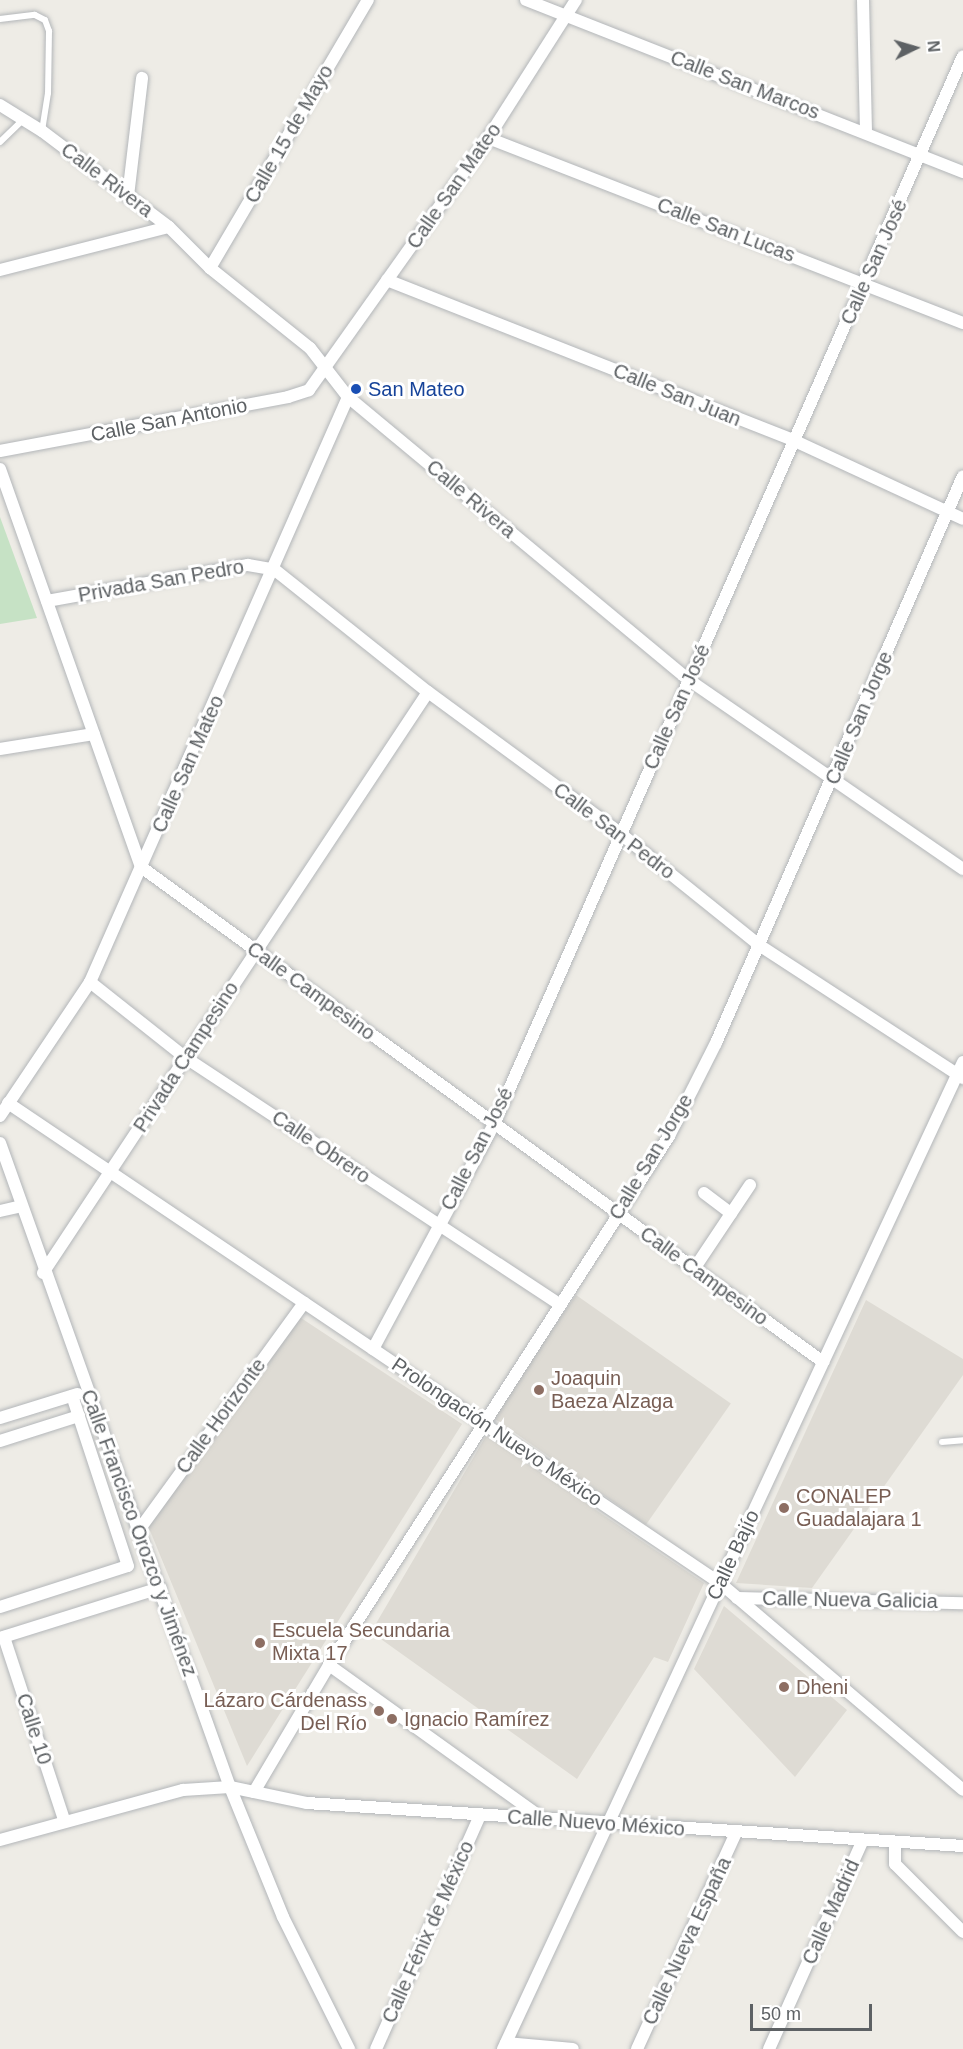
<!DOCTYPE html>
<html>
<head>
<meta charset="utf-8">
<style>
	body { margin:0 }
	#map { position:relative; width:963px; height:2049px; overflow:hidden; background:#eeece6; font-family:Helvetica,sans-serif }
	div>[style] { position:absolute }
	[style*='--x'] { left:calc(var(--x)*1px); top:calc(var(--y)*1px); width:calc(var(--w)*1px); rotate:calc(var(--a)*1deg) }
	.education>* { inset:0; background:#dedbd4; transform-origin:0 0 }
	.green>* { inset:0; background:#c6e2c5 }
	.roads { filter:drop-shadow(0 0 2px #b3b6b9) drop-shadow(0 0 2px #b3b6b9) }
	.service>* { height:6px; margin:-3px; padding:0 3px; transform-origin:3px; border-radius:3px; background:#fff }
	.minor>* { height:12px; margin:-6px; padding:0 6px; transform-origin:6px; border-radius:6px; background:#fff }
	.dots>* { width:16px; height:16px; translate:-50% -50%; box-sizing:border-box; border:3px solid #fff; border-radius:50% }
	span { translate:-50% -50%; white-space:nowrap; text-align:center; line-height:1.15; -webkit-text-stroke:6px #fff; paint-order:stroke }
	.street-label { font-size:20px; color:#5d6164 }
	.transit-label { font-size:20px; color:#164399 }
	.left { translate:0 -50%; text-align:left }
	.education-label { font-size:20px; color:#785e54 }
	.right { translate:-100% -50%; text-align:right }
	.north { position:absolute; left:885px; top:18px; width:60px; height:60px; -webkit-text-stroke:4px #fff; paint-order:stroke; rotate:85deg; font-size:16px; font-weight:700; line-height:24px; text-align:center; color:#5d6164 }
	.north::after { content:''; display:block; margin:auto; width:21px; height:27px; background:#5d6164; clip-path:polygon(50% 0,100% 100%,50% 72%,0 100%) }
	.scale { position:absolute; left:750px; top:2004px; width:122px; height:27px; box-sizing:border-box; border:3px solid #5d6164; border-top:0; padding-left:8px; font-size:18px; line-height:21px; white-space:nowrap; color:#5d6164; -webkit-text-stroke:4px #fff; paint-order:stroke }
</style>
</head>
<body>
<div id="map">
	<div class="education">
		<div style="left:576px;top:1295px;width:189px;height:148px;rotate:35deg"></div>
		<div style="clip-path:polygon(866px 1300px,963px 1359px,963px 1375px,812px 1588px,736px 1583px)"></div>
		<div style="clip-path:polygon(298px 1316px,462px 1424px,247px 1766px,146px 1521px)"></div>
		<div style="clip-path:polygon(486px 1436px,704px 1583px,668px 1662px,654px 1657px,577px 1779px,371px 1632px)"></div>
		<div style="clip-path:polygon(724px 1606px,847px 1710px,795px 1777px,694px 1669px)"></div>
	</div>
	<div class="green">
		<div style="clip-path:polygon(0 517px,37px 618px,0 624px)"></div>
	</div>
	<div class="roads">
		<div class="service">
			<div style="--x:0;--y:19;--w:35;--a:-7"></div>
			<div style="--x:35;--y:15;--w:11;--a:27"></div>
			<div style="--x:45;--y:20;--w:12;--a:70"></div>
			<div style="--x:49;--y:31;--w:62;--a:90.9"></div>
			<div style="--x:48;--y:93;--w:37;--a:99"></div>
			<div style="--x:0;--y:142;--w:32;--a:-44"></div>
			<div style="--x:942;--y:1442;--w:21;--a:-5"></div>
		</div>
		<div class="minor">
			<div style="--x:526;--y:0;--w:470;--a:21.5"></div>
			<div style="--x:863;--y:0;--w:133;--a:88.7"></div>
			<div style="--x:0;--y:105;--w:49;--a:31.8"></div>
			<div style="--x:42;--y:131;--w:159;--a:37.1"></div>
			<div style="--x:169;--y:227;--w:58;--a:45"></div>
			<div style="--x:210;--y:268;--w:128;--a:38.7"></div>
			<div style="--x:310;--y:348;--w:62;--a:52.2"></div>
			<div style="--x:348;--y:397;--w:443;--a:39.7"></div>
			<div style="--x:689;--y:680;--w:333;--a:34.6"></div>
			<div style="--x:488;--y:138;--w:510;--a:21.28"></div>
			<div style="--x:128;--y:196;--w:119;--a:-83.2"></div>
			<div style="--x:210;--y:268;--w:311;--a:-59.5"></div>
			<div style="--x:0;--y:270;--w:174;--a:-14.3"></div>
			<div style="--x:387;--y:280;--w:439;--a:21.5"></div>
			<div style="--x:795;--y:441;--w:185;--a:24.9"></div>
			<div style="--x:0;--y:451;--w:293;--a:-10.6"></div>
			<div style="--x:288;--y:397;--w:22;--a:-18"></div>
			<div style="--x:309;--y:390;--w:309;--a:-54.6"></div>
			<div style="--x:488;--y:138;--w:164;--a:-57.5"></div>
			<div style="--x:0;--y:469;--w:422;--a:70.5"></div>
			<div style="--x:141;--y:867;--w:843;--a:35.97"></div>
			<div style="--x:47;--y:601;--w:204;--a:-10.2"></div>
			<div style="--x:248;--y:565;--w:27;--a:10"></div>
			<div style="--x:275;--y:570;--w:196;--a:38.6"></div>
			<div style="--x:428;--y:692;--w:240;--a:36.3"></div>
			<div style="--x:621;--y:834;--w:177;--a:38.8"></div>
			<div style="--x:759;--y:945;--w:244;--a:33.1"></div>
			<div style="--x:0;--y:749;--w:95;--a:-9.1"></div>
			<div style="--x:90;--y:982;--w:122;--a:38.4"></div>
			<div style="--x:186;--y:1058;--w:447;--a:33.4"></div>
			<div style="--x:8;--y:1103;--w:859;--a:33.99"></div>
			<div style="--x:720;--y:1583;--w:319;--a:40.4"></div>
			<div style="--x:0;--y:1116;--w:161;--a:-56.1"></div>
			<div style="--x:90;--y:982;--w:639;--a:-66.2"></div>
			<div style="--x:0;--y:1143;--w:684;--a:70.35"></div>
			<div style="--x:230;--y:1787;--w:140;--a:67.8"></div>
			<div style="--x:283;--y:1917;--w:148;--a:63.4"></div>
			<div style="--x:704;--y:1193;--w:34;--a:37"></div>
			<div style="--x:0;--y:1211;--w:22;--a:-13"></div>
			<div style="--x:694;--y:1269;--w:101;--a:-56.3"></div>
			<div style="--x:43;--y:1273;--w:697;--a:-56.47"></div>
			<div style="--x:373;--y:1349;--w:255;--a:-61.7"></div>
			<div style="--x:494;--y:1124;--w:1166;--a:-66.29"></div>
			<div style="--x:0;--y:1418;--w:81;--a:-17.3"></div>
			<div style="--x:0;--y:1441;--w:83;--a:-17.6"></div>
			<div style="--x:139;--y:1530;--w:281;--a:-54"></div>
			<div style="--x:737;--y:1598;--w:226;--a:1.3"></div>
			<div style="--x:0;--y:1607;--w:134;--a:-17.8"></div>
			<div style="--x:128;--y:1566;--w:179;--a:-108.2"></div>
			<div style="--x:4;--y:1637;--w:193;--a:71.8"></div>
			<div style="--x:0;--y:1638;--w:168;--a:-17.4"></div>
			<div style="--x:329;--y:1665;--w:266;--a:35.7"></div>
			<div style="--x:254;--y:1792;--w:147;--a:-59.4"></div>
			<div style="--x:329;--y:1665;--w:629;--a:-57.27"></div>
			<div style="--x:669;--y:1136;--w:104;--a:-63.2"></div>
			<div style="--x:716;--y:1043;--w:618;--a:-66.46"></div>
			<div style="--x:0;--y:1840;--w:190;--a:-15.3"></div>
			<div style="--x:183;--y:1790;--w:47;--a:-3.7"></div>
			<div style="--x:230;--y:1787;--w:79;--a:11.7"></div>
			<div style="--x:307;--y:1803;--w:657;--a:3.75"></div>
			<div style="--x:895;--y:1842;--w:22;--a:90"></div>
			<div style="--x:895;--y:1864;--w:96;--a:45"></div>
			<div style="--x:506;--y:2043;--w:67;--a:5.1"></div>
			<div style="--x:376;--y:2049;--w:256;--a:-66"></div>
			<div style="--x:503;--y:2049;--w:1089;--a:-65.01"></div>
			<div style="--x:637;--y:2049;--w:238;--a:-65.4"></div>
			<div style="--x:769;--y:2049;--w:229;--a:-65.8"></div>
		</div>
	</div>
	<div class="dots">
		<div style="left:356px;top:389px;background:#1a4fb4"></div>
		<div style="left:539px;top:1390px;background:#8d6e63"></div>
		<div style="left:784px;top:1508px;background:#8d6e63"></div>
		<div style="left:260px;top:1643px;background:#8d6e63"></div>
		<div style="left:784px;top:1687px;background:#8d6e63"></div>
		<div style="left:379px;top:1711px;background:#8d6e63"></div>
		<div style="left:392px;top:1719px;background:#8d6e63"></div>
	</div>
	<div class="street-label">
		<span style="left:745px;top:85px;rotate:21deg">Calle San Marcos</span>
		<span style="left:289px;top:134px;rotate:-60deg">Calle 15 de Mayo</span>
		<span style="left:107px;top:180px;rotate:37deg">Calle Rivera</span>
		<span style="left:454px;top:186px;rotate:-55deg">Calle San Mateo</span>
		<span style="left:726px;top:230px;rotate:21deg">Calle San Lucas</span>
		<span style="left:874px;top:262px;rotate:-66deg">Calle San José</span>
		<span style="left:677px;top:395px;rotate:22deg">Calle San Juan</span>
		<span style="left:169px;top:420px;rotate:-11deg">Calle San Antonio</span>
		<span style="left:471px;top:499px;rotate:40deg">Calle Rivera</span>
		<span style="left:161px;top:581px;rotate:-10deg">Privada San Pedro</span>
		<span style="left:677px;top:707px;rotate:-66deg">Calle San José</span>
		<span style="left:859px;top:718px;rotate:-67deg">Calle San Jorge</span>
		<span style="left:188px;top:764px;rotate:-66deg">Calle San Mateo</span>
		<span style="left:614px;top:831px;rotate:37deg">Calle San Pedro</span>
		<span style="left:311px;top:991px;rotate:36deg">Calle Campesino</span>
		<span style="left:186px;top:1057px;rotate:-57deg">Privada Campesino</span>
		<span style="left:321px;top:1147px;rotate:34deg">Calle Obrero</span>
		<span style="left:477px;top:1149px;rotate:-63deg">Calle San José</span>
		<span style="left:651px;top:1157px;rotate:-59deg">Calle San Jorge</span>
		<span style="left:704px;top:1276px;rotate:36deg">Calle Campesino</span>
		<span style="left:221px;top:1416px;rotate:-54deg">Calle Horizonte</span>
		<span style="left:497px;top:1432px;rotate:34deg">Prolongación Nuevo México</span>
		<span style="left:139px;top:1533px;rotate:70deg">Calle Francisco Orozco y Jiménez</span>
		<span style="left:733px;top:1555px;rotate:-65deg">Calle Bajío</span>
		<span style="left:850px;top:1600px;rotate:1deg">Calle Nueva Galicia</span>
		<span style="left:34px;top:1729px;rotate:72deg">Calle 10</span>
		<span style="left:596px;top:1823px;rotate:4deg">Calle Nuevo México</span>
		<span style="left:831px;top:1912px;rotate:-66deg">Calle Madrid</span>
		<span style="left:428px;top:1932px;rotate:-66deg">Calle Fénix de México</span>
		<span style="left:687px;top:1941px;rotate:-65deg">Calle Nueva España</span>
	</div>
	<div class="transit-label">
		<span class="left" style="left:368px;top:389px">San Mateo</span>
	</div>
	<div class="education-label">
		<span class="left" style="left:551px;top:1390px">Joaquin<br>Baeza Alzaga</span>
		<span class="left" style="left:796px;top:1508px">CONALEP<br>Guadalajara 1</span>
		<span class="left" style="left:272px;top:1642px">Escuela Secundaria<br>Mixta 17</span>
		<span class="left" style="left:796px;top:1687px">Dheni</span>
		<span class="right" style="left:367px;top:1712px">Lázaro Cárdenass<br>Del Río</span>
		<span class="left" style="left:404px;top:1719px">Ignacio Ramírez</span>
	</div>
	<div class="north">N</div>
	<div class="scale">50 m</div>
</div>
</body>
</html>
